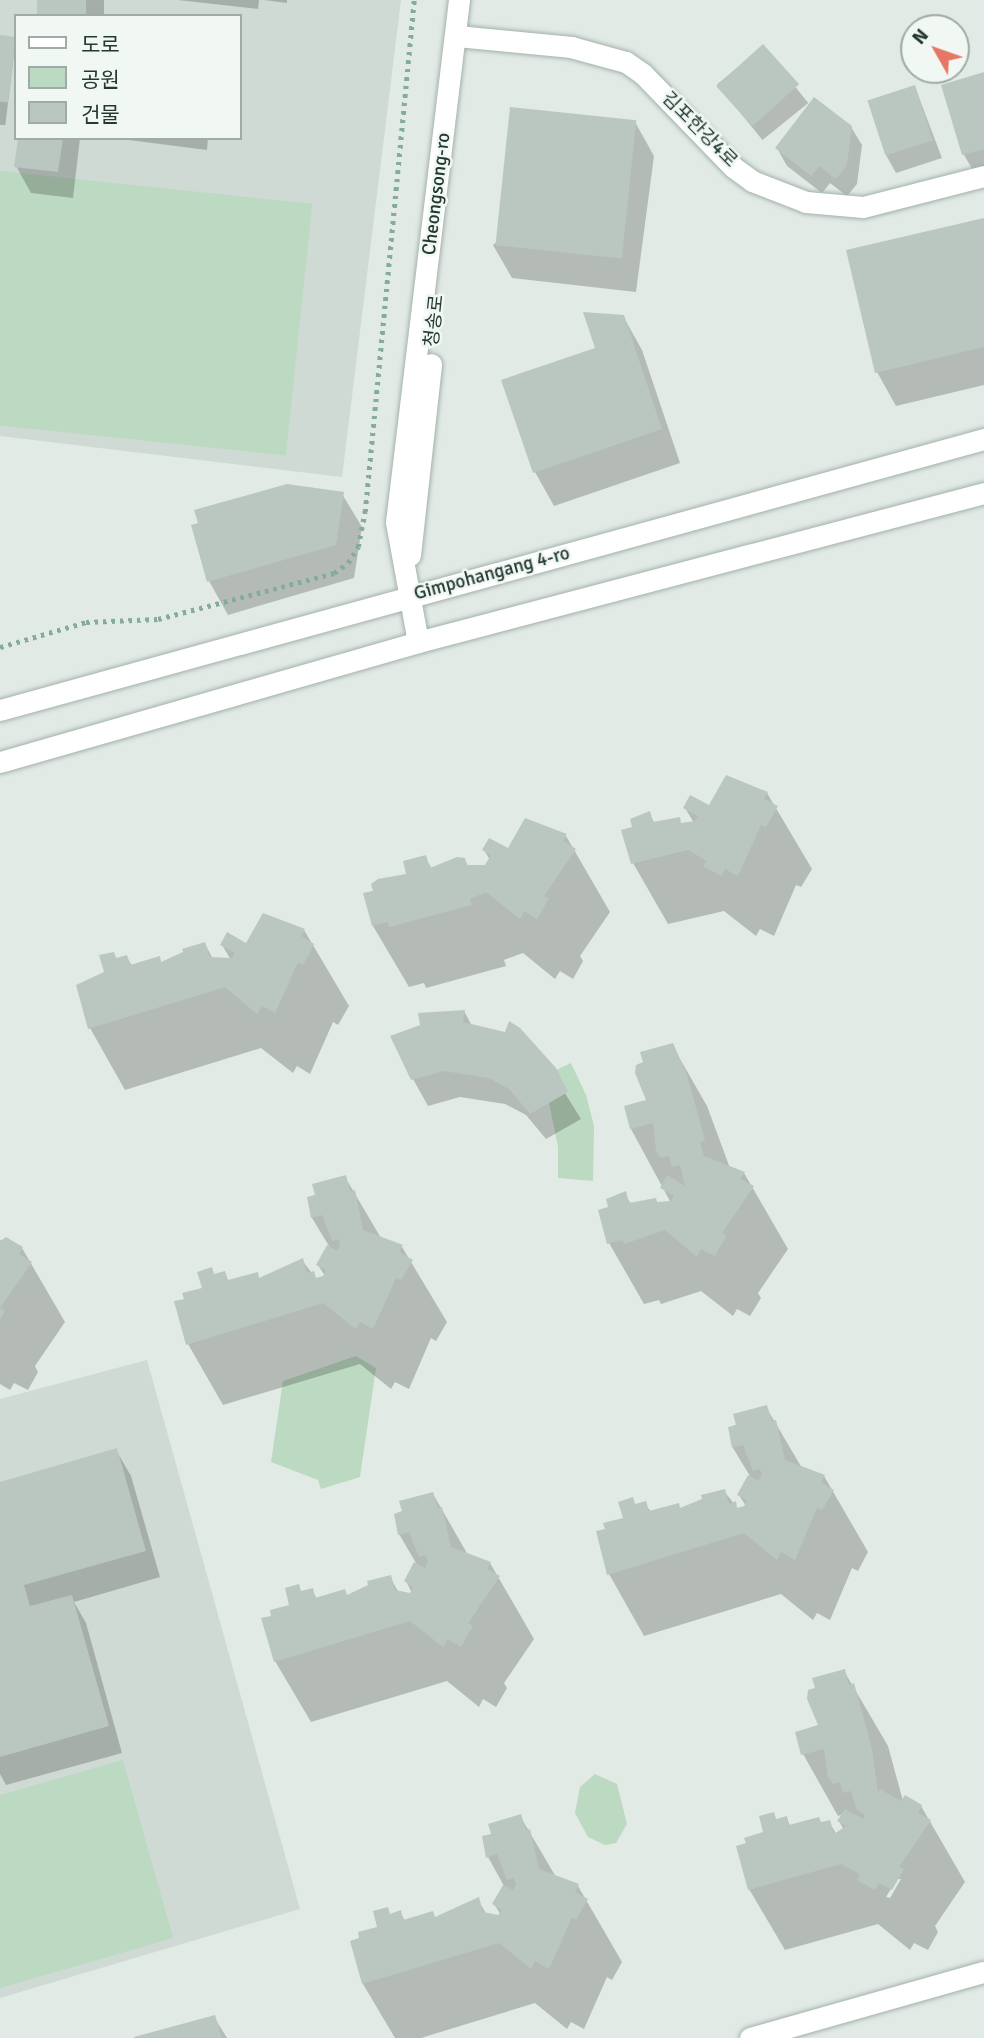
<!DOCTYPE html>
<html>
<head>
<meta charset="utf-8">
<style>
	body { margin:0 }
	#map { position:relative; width:984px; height:2038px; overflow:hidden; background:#e1eae5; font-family:Signika,"Noto Sans KR",sans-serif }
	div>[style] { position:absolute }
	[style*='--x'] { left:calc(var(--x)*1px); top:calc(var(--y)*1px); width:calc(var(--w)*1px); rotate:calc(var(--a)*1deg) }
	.built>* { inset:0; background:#cfdad4 }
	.green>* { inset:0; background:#bcd9c1; transform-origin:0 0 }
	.shadow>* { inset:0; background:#0003; transform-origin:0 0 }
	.building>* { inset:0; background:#bac7c1; transform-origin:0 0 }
	.path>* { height:4.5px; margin-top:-2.25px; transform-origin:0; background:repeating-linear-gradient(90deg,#84ab9b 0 3.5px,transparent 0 8.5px) }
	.roads { filter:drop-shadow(0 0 2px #a4b1ab) drop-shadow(0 0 2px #a4b1ab) }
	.minor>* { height:21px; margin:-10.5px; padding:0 10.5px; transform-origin:10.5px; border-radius:10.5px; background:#fff }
	.tertiary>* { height:21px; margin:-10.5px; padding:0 10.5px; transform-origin:10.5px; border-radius:10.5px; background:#fff }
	span { translate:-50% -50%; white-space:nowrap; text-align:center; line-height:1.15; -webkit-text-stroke:5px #f1f7f3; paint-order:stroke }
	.street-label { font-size:19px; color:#233931 }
	.legend { position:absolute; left:14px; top:14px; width:228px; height:126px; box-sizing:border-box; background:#f1f7f3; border:2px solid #9faba5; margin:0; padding:9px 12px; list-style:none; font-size:21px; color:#233931 }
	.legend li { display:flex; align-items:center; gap:14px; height:35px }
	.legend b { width:35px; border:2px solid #9faba5 }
	.north { position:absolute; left:900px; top:14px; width:70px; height:70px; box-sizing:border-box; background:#f1f7f3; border:2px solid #9faba5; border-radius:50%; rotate:310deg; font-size:19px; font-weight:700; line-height:28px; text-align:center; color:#233931 }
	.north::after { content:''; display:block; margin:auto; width:24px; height:32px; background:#e57764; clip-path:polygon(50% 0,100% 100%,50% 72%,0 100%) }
</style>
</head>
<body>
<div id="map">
	<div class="built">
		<div style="clip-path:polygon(evenodd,0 0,401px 0,342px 477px,0 436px,0 0,16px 16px,240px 16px,240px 138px,16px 138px,16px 16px)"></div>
		<div style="clip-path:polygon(147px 1360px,300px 1909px,0 1998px,0 1399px)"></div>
	</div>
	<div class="green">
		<div style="left:0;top:171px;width:314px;height:253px;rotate:6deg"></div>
		<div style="clip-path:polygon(571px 1063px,586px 1095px,594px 1126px,593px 1181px,558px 1178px,558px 1147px,549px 1103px,556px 1070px)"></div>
		<div style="clip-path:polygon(356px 1356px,376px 1368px,360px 1477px,321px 1489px,318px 1480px,271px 1462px,283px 1381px)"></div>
		<div style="clip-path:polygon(123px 1760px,173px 1938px,0 1988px,0 1795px)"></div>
		<div style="clip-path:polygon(595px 1774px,617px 1784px,627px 1824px,616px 1843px,605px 1845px,588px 1837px,575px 1813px,580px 1787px)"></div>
	</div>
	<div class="shadow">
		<div style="left:38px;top:0;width:66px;height:16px"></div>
		<div style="clip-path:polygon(178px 0,259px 0,258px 9px)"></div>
		<div style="clip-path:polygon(264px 0,287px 0,287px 3px)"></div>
		<div style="left:0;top:37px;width:16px;height:87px;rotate:7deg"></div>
		<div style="left:763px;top:47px;width:72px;height:59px;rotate:51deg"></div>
		<div style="clip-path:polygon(984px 73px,984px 169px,974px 172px,964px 155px,943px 86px)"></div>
		<div style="clip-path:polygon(915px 87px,942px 158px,896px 173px,886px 155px)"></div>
		<div style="clip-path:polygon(635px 122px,654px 156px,636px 292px,512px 278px,493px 245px)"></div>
		<div style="clip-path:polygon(851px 127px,862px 145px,857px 184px,847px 196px,830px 183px,822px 193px,787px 166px,777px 148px)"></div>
		<div style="clip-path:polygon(19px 138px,80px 138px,73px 198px,31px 193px,16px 166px)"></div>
		<div style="clip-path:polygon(113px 138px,208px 138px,207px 150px)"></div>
		<div style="clip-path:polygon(984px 219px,984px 385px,896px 406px,877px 372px)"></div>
		<div style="clip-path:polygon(623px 316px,642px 350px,680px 463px,554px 506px,535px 472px,597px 349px)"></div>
		<div style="clip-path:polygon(342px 494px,362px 527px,354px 578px,228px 615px,209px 581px)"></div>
		<div style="clip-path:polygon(767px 793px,812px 869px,801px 887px,796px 885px,774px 936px,760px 929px,756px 936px,724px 911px,668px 924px,633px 863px,634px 828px,649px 813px,655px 824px,694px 823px,685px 808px,710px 808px)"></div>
		<div style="clip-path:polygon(566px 836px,610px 912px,580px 956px,583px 961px,573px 979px,560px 971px,555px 979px,523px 953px,504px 960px,506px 966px,426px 988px,424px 983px,409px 987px,373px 926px,365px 894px,409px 876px,425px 857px,432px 869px,464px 859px,468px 866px,486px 867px,490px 860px,484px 850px,509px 850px)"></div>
		<div style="clip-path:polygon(304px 930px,349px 1006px,338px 1025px,333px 1022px,310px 1074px,297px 1066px,293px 1073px,261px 1048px,125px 1090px,90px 1028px,78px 986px,106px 973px,114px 954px,117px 960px,127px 957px,132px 966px,159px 958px,162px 964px,205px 944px,213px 959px,231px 960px,222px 945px,246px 945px)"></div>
		<div style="clip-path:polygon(464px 1011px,472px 1026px,506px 1035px,510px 1024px,535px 1045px,581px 1119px,546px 1139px,526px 1115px,505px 1104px,460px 1097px,428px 1106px,413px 1079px,422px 1026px,420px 1014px)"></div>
		<div style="clip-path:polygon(672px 1045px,707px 1106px,730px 1168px,744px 1173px,788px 1249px,758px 1293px,761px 1298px,750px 1316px,737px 1309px,733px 1316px,701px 1291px,661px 1304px,659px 1300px,644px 1304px,609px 1243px,611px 1208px,625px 1194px,631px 1204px,671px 1203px,631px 1129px,626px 1107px,649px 1101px)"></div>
		<div style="clip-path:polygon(345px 1177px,381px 1238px,402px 1247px,447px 1322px,436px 1341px,431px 1338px,409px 1389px,395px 1382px,391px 1389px,360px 1364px,223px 1405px,188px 1344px,186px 1300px,224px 1273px,229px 1282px,260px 1280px,302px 1260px,317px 1280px,325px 1276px,318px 1265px,329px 1246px,312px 1218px,309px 1198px)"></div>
		<div style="clip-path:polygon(0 1240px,22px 1248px,65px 1322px,35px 1366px,38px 1372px,28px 1390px,14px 1383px,10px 1390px,0 1384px)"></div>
		<div style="clip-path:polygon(766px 1407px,802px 1468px,824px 1476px,868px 1552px,858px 1571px,852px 1568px,830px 1620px,817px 1613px,813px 1620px,781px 1594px,644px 1636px,609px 1574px,632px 1500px,636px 1506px,645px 1503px,651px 1512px,678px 1505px,681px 1510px,724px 1491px,739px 1510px,746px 1506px,739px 1495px,750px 1476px,733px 1448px,730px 1428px)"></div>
		<div style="clip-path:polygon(116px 1450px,131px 1476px,160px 1577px,74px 1602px,86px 1623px,122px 1753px,6px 1785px,0 1774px,0 1483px)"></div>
		<div style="clip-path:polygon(433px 1494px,468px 1555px,490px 1563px,534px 1639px,504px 1683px,507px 1688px,496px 1707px,483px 1699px,479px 1707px,447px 1681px,311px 1722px,275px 1661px,273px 1617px,291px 1606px,298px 1586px,302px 1593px,312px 1590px,317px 1599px,347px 1596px,390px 1577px,399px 1593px,412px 1593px,406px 1581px,416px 1563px,399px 1534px)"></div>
		<div style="clip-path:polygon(evenodd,844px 1671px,888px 1746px,903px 1801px,921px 1806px,965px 1882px,935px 1926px,938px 1932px,928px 1950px,914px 1943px,910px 1950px,878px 1924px,785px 1950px,749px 1889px,765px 1833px,777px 1820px,786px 1818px,791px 1827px,829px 1822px,837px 1835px,844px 1830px,839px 1821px,843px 1814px,838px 1816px,803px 1754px,797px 1733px,820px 1726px,844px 1671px,897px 1879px,901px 1879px,890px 1898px,886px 1897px,897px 1879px)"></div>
		<div style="clip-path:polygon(520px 1816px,556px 1877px,578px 1886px,622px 1962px,612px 1980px,607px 1977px,584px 2029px,571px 2022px,567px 2029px,535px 2003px,421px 2038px,395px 2038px,363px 1984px,380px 1929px,390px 1915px,400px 1912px,405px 1921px,436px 1919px,478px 1900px,487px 1915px,501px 1915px,494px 1904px,504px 1886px,488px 1857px,493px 1835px)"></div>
		<div style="clip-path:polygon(214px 2017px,227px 2038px,138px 2038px)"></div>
	</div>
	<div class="building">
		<div style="left:37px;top:0;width:49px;height:16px"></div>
		<div style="left:0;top:35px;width:16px;height:66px;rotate:7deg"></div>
		<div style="left:763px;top:44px;width:54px;height:63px;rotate:48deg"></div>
		<div style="clip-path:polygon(984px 72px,984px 149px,962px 155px,941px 85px)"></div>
		<div style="left:915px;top:85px;width:58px;height:50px;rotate:72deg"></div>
		<div style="clip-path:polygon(814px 97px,852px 126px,847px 165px,836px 179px,819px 166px,811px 176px,775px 148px)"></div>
		<div style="left:510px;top:107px;width:127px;height:139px;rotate:6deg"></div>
		<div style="clip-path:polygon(18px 138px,63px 138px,58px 172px,14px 167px)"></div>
		<div style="clip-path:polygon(984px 218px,984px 347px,875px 373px,846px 250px)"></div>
		<div style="clip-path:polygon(583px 312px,624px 315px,662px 429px,533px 473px,501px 380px,595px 348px)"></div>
		<div style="clip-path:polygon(287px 484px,344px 492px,336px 545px,207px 582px,191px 525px,198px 523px,194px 510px)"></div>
		<div style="clip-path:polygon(726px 775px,768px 792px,764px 799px,778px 806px,766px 827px,761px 825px,738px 876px,725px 869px,721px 876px,703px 866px,707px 861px,688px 850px,631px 864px,621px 830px,632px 827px,630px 819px,650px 811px,653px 822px,680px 817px,681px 823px,695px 821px,698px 816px,683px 808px,690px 795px,709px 805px)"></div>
		<div style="clip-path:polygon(525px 818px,567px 834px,563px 841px,576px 849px,544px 896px,549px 898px,537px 919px,524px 911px,520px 919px,486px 892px,470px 899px,472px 905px,389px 927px,388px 922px,372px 926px,363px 893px,373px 891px,371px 884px,378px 879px,406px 874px,403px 861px,426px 855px,430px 868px,457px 857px,465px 858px,467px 865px,485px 865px,491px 855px,482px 850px,489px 838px,508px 848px)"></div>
		<div style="clip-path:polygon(263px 913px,305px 929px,301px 936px,314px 944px,303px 965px,298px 962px,275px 1013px,262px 1006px,257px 1014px,225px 987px,88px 1029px,76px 985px,104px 972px,99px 955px,114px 952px,116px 958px,127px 955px,130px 965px,160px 956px,161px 962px,183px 952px,182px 949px,205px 942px,210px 957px,232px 958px,235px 953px,220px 945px,227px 932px,246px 943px)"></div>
		<div style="clip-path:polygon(465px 1010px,463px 1022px,505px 1032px,509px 1021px,520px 1028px,556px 1068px,568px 1092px,530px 1114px,509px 1089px,489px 1078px,444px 1071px,411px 1080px,390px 1036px,420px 1025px,418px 1013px)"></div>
		<div style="clip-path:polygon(673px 1043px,687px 1075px,705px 1140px,700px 1142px,704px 1156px,745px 1172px,740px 1179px,754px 1186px,722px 1233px,726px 1236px,715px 1256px,701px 1249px,697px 1257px,665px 1230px,624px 1244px,623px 1240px,607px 1244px,598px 1210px,608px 1207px,606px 1199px,626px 1191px,629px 1203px,656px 1198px,657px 1202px,671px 1201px,674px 1196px,660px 1188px,667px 1175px,685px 1186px,680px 1165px,672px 1167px,669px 1156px,661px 1158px,656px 1151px,653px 1123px,630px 1129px,624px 1106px,646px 1100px,635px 1073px,636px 1065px,643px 1062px,640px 1052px)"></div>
		<div style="clip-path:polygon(346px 1175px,350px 1191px,355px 1190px,363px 1230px,403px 1245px,399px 1252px,413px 1260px,401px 1280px,396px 1278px,373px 1329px,360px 1322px,356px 1329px,323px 1303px,186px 1345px,174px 1301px,184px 1299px,182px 1293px,202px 1288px,197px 1272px,212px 1267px,214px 1274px,225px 1271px,228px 1280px,258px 1272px,259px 1278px,303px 1258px,307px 1273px,314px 1271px,316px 1278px,323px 1276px,326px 1270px,316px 1265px,327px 1245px,337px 1251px,340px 1245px,339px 1239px,332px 1241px,322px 1215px,311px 1218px,307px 1197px,315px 1195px,312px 1184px)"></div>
		<div style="clip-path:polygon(6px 1237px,23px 1247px,19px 1254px,32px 1262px,0 1308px,5px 1311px,0 1320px,0 1241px)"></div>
		<div style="clip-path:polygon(767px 1405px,772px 1421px,776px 1420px,785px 1460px,825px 1475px,821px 1482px,834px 1490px,822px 1510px,817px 1508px,795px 1560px,781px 1552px,777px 1560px,744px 1533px,607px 1575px,596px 1531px,605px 1529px,603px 1523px,623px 1518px,618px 1502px,633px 1497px,635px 1504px,646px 1501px,649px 1511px,679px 1503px,680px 1508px,702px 1499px,701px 1495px,725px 1489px,729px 1504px,736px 1501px,737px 1508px,744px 1506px,747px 1500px,737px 1495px,748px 1475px,758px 1481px,762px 1475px,760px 1469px,753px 1471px,743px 1445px,732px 1448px,728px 1427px,736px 1425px,733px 1414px)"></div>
		<div style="clip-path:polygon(117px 1448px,146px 1551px,24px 1585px,30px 1606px,72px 1595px,109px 1726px,0 1757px,0 1482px)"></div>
		<div style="clip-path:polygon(433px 1492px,438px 1508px,442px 1507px,451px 1547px,491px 1562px,487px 1569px,500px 1576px,468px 1623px,473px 1626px,461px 1647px,448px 1639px,443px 1647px,410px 1621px,274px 1662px,261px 1618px,271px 1616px,270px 1610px,289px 1605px,285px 1588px,299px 1584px,301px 1591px,313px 1588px,315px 1598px,345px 1589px,347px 1595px,368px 1585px,367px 1581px,391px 1575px,395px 1590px,410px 1593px,413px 1587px,404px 1581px,414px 1562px,425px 1568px,428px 1562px,426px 1555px,419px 1557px,409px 1532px,398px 1535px,394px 1514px,402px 1511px,399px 1501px)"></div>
		<div style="clip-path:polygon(845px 1669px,849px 1685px,854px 1683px,872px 1749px,878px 1792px,880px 1789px,901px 1801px,905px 1795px,922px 1805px,918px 1813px,931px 1820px,899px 1867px,904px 1869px,892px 1890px,879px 1883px,875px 1890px,857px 1880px,860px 1874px,841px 1864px,748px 1890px,736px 1846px,746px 1843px,744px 1838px,763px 1832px,759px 1816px,774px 1812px,776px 1819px,787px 1816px,789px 1825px,819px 1817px,821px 1822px,830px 1820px,834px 1834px,846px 1826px,837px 1821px,845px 1809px,863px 1819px,865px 1815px,857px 1810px,851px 1791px,843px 1793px,840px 1782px,833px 1784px,828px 1777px,824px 1749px,801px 1755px,795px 1732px,818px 1725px,807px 1699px,808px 1690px,815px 1688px,812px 1678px)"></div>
		<div style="clip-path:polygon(521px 1814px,526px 1831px,530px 1829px,539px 1869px,579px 1884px,575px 1892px,588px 1899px,576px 1920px,572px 1917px,549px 1969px,535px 1961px,531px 1969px,499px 1943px,362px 1984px,350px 1941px,359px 1938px,358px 1932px,377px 1927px,373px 1911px,388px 1907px,390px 1914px,401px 1910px,403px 1920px,433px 1911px,435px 1917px,479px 1897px,483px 1912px,498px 1915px,502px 1910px,492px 1904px,503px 1885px,513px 1890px,516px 1884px,514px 1878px,507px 1880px,497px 1854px,486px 1858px,482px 1836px,491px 1834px,488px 1824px)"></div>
		<div style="clip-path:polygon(215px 2015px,222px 2038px,134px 2038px,134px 2037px)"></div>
	</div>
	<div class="path">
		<div style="--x:0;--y:647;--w:90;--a:-16.2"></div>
		<div style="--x:86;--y:622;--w:72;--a:-2.4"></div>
		<div style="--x:158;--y:619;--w:182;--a:-14.6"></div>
		<div style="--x:334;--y:573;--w:17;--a:-36"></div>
		<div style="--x:348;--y:563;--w:19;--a:-58"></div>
		<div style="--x:358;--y:547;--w:36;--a:-79"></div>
		<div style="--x:365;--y:512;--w:514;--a:-84.53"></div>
	</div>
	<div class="roads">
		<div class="minor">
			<div style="--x:457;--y:36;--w:115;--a:5.5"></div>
			<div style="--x:571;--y:47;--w:57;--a:15.3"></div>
			<div style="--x:626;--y:62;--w:21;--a:35"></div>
			<div style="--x:643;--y:74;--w:129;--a:45.9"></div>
			<div style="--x:733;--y:167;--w:24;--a:36"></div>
			<div style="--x:752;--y:181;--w:58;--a:21.3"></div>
			<div style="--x:806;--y:202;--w:57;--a:5"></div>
			<div style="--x:863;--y:207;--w:125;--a:-14.4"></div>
		</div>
		<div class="tertiary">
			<div style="--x:410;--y:555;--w:192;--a:-83.7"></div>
			<div style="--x:418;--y:642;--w:122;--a:-100.4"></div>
			<div style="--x:396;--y:522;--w:526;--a:-83.12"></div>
			<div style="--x:0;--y:710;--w:1021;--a:-15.4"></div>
			<div style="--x:0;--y:762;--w:435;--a:-16"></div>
			<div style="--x:418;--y:642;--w:585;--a:-14.75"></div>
			<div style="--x:750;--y:2038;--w:243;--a:-15.8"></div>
		</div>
	</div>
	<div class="street-label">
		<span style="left:699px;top:130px;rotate:45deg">김포한강4로</span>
		<span style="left:437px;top:194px;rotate:-83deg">Cheongsong-ro</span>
		<span style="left:435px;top:321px;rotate:-84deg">청송로</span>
		<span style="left:492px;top:574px;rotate:-15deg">Gimpohangang 4-ro</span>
	</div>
	<ul class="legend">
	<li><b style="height:9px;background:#fff"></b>도로</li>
	<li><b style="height:19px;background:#bcd9c1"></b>공원</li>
	<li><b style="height:19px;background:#bac7c1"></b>건물</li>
	</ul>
	<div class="north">N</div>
</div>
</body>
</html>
